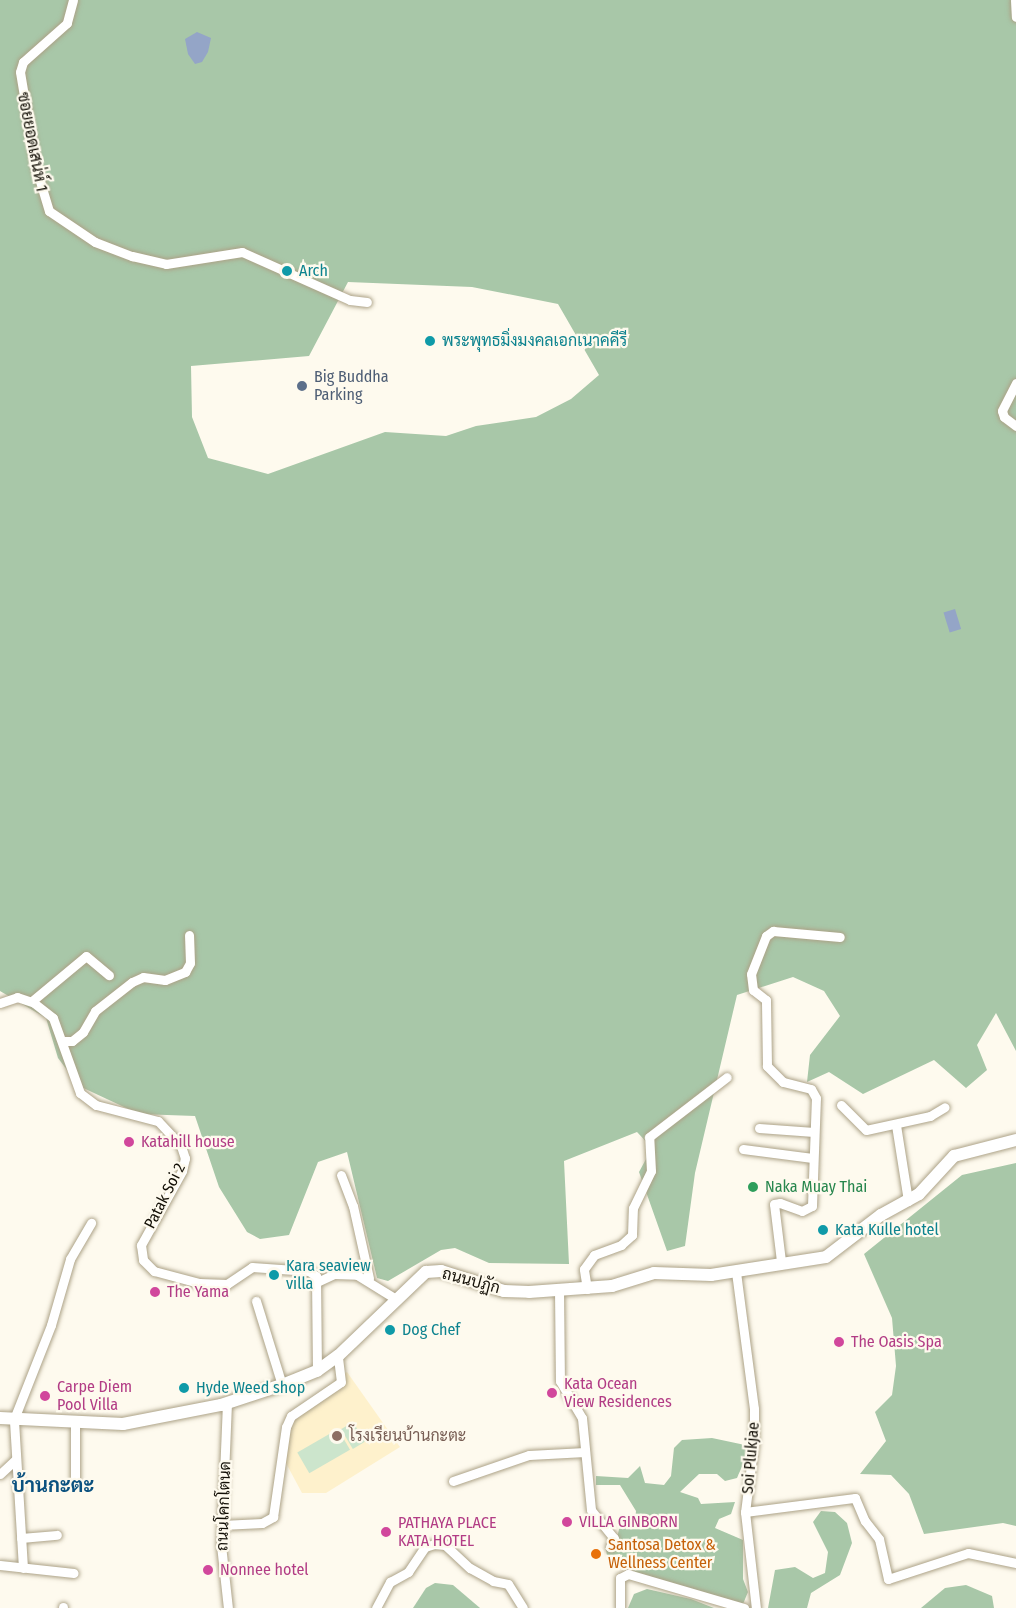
<!DOCTYPE html>
<html>
<head>
<meta charset="utf-8">
<style>
	body { margin:0 }
	#map { position:relative; width:1016px; height:1608px; overflow:hidden; background:#fefaee; font-family:"Fira Sans Condensed",Sarabun,sans-serif }
	div>[style] { position:absolute }
	[style*='--x'] { left:calc(var(--x)*1px); top:calc(var(--y)*1px); width:calc(var(--w)*1px); rotate:calc(var(--a)*1deg) }
	.built>* { inset:0; background:#fef1cc }
	.green>* { inset:0; background:#cce5cc; transform-origin:0 0 }
	.forest>* { inset:0; background:#a8c7a8 }
	.water>* { inset:0; background:#94a5c7; transform-origin:0 0 }
	.roads { filter:drop-shadow(0 0 2px #aca287) drop-shadow(0 0 2px #aca287) }
	.minor>* { height:9px; margin:-4.5px; padding:0 4.5px; transform-origin:4.5px; border-radius:4.5px; background:#fff }
	.major>* { height:12px; margin:-6px; padding:0 6px; transform-origin:6px; border-radius:6px; background:#fff }
	.dots>* { width:16px; height:16px; translate:-50% -50%; box-sizing:border-box; border:3px solid #fefaee; border-radius:50% }
	span { translate:-50% -50%; white-space:nowrap; text-align:center; line-height:1.15; -webkit-text-stroke:4.5px #fefaee; paint-order:stroke }
	.street-label { font-size:16px; color:#130f06 }
	.culture-label { font-size:16px; color:#0d838f }
	.left { translate:0 -50%; text-align:left }
	.service-label { font-size:16px; color:#4e5e75 }
	.hotel-label { font-size:16px; color:#b23c85 }
	.leisure-label { font-size:16px; color:#27864d }
	.education-label { font-size:16px; color:#785e54 }
	.food-label { font-size:16px; color:#c56008 }
	.quarter-label { font-size:20px; color:#0b517f; font-weight:700 }
</style>
</head>
<body>
<div id="map">
	<div class="built">
		<div style="clip-path:polygon(347px 1372px,400px 1447px,326px 1493px,302px 1493px,279px 1450px,286px 1416px)"></div>
	</div>
	<div class="green">
		<div style="left:353px;top:1422px;width:23px;height:14px;rotate:59deg"></div>
		<div style="left:338px;top:1429px;width:24px;height:47px;rotate:60deg"></div>
	</div>
	<div class="forest">
		<div style="clip-path:polygon(evenodd,0 0,1016px 0,1016px 1051px,996px 1013px,977px 1045px,987px 1070px,966px 1088px,934px 1060px,863px 1094px,829px 1072px,807px 1082px,810px 1055px,840px 1016px,824px 991px,793px 977px,737px 995px,695px 1173px,685px 1246px,667px 1251px,639px 1172px,652px 1148px,637px 1132px,564px 1161px,569px 1264px,489px 1263px,455px 1248px,441px 1250px,388px 1281px,377px 1278px,347px 1152px,318px 1162px,289px 1235px,260px 1239px,247px 1232px,219px 1187px,195px 1116px,139px 1114px,79px 1086px,58px 1058px,46px 1018px,0 991px,0 0,348px 282px,472px 287px,558px 304px,599px 375px,571px 399px,536px 417px,476px 426px,446px 436px,385px 432px,268px 474px,208px 458px,192px 417px,191px 366px,309px 356px,348px 282px)"></div>
		<div style="clip-path:polygon(1016px 1163px,1016px 1526px,1003px 1523px,924px 1534px,909px 1494px,891px 1475px,860px 1474px,886px 1441px,875px 1412px,892px 1395px,896px 1366px,892px 1318px,864px 1254px,962px 1175px)"></div>
		<div style="clip-path:polygon(712px 1438px,745px 1445px,747px 1455px,737px 1478px,725px 1481px,717px 1474px,699px 1474px,680px 1492px,698px 1498px,701px 1504px,735px 1502px,731px 1514px,719px 1519px,715px 1528px,743px 1540px,743px 1579px,748px 1592px,743px 1604px,644px 1578px,623px 1563px,620px 1554px,607px 1556px,606px 1549px,616px 1543px,619px 1529px,635px 1521px,636px 1511px,620px 1485px,596px 1485px,596px 1476px,628px 1478px,640px 1466px,645px 1483px,664px 1485px,671px 1476px,674px 1448px,682px 1440px)"></div>
		<div style="clip-path:polygon(821px 1511px,835px 1512px,847px 1523px,852px 1543px,840px 1575px,811px 1593px,807px 1608px,768px 1608px,775px 1570px,795px 1567px,813px 1578px,825px 1573px,828px 1552px,813px 1522px)"></div>
		<div style="clip-path:polygon(435px 1583px,453px 1585px,480px 1608px,413px 1608px,426px 1588px)"></div>
		<div style="clip-path:polygon(966px 1585px,992px 1596px,994px 1608px,921px 1608px,945px 1588px)"></div>
		<div style="clip-path:polygon(647px 1589px,691px 1599px,714px 1608px,628px 1608px,634px 1594px)"></div>
	</div>
	<div class="water">
		<div style="clip-path:polygon(197px 32px,211px 38px,208px 52px,202px 62px,195px 64px,188px 54px,185px 39px)"></div>
		<div style="left:955px;top:609px;width:21px;height:12px;rotate:73deg"></div>
	</div>
	<div class="roads">
		<div class="minor">
			<div style="--x:73;--y:0;--w:24;--a:105"></div>
			<div style="--x:67;--y:23;--w:59;--a:138.4"></div>
			<div style="--x:23;--y:62;--w:10;--a:107"></div>
			<div style="--x:20;--y:72;--w:97;--a:80.5"></div>
			<div style="--x:36;--y:168;--w:45;--a:73.2"></div>
			<div style="--x:49;--y:211;--w:55;--a:34"></div>
			<div style="--x:95;--y:242;--w:40;--a:21"></div>
			<div style="--x:132;--y:256;--w:35;--a:13"></div>
			<div style="--x:166;--y:264;--w:77;--a:-9"></div>
			<div style="--x:242;--y:252;--w:118;--a:24"></div>
			<div style="--x:350;--y:300;--w:17;--a:7"></div>
			<div style="--x:1015;--y:0;--w:17;--a:87"></div>
			<div style="--x:1016;--y:383;--w:31;--a:117"></div>
			<div style="--x:1002;--y:411;--w:6;--a:72"></div>
			<div style="--x:1004;--y:417;--w:15;--a:37"></div>
			<div style="--x:32;--y:1001;--w:70;--a:-39.8"></div>
			<div style="--x:86;--y:956;--w:30;--a:40"></div>
			<div style="--x:0;--y:1003;--w:18;--a:-19"></div>
			<div style="--x:17;--y:997;--w:18;--a:19"></div>
			<div style="--x:34;--y:1003;--w:24;--a:38"></div>
			<div style="--x:53;--y:1018;--w:80;--a:70.2"></div>
			<div style="--x:80;--y:1093;--w:20;--a:37"></div>
			<div style="--x:96;--y:1105;--w:64;--a:14.5"></div>
			<div style="--x:158;--y:1121;--w:34;--a:47"></div>
			<div style="--x:181;--y:1146;--w:13;--a:72"></div>
			<div style="--x:185;--y:1158;--w:13;--a:103"></div>
			<div style="--x:182;--y:1171;--w:85;--a:119"></div>
			<div style="--x:141;--y:1245;--w:15;--a:82"></div>
			<div style="--x:143;--y:1260;--w:16;--a:45"></div>
			<div style="--x:154;--y:1271;--w:47;--a:14.9"></div>
			<div style="--x:199;--y:1283;--w:28;--a:2"></div>
			<div style="--x:227;--y:1284;--w:30;--a:-34"></div>
			<div style="--x:252;--y:1267;--w:57;--a:4"></div>
			<div style="--x:309;--y:1271;--w:9;--a:36"></div>
			<div style="--x:316;--y:1276;--w:95;--a:89.4"></div>
			<div style="--x:62;--y:1041;--w:10;--a:0"></div>
			<div style="--x:72;--y:1041;--w:14;--a:-39"></div>
			<div style="--x:83;--y:1032;--w:24;--a:-60"></div>
			<div style="--x:95;--y:1011;--w:47;--a:-38.1"></div>
			<div style="--x:132;--y:982;--w:12;--a:-24"></div>
			<div style="--x:143;--y:977;--w:22;--a:8"></div>
			<div style="--x:165;--y:980;--w:22;--a:-22"></div>
			<div style="--x:185;--y:972;--w:10;--a:-61"></div>
			<div style="--x:190;--y:963;--w:28;--a:-92"></div>
			<div style="--x:841;--y:1105;--w:35;--a:45"></div>
			<div style="--x:866;--y:1130;--w:66;--a:-12.3"></div>
			<div style="--x:930;--y:1116;--w:17;--a:-31"></div>
			<div style="--x:896;--y:1125;--w:77;--a:81"></div>
			<div style="--x:759;--y:1128;--w:55;--a:4.2"></div>
			<div style="--x:743;--y:1149;--w:70;--a:7.4"></div>
			<div style="--x:341;--y:1175;--w:33;--a:69"></div>
			<div style="--x:353;--y:1206;--w:74;--a:77.5"></div>
			<div style="--x:781;--y:1261;--w:57;--a:-97"></div>
			<div style="--x:774;--y:1204;--w:6;--a:-9"></div>
			<div style="--x:780;--y:1203;--w:23;--a:20"></div>
			<div style="--x:802;--y:1211;--w:11;--a:-27"></div>
			<div style="--x:812;--y:1206;--w:108;--a:-87.9"></div>
			<div style="--x:816;--y:1098;--w:10;--a:-119"></div>
			<div style="--x:811;--y:1089;--w:29;--a:-166"></div>
			<div style="--x:783;--y:1082;--w:23;--a:-135"></div>
			<div style="--x:767;--y:1066;--w:66;--a:-90.9"></div>
			<div style="--x:766;--y:1000;--w:16;--a:-142"></div>
			<div style="--x:753;--y:990;--w:16;--a:-97"></div>
			<div style="--x:751;--y:974;--w:41;--a:-68.5"></div>
			<div style="--x:766;--y:936;--w:9;--a:-36"></div>
			<div style="--x:773;--y:931;--w:67;--a:5.1"></div>
			<div style="--x:736;--y:1272;--w:138;--a:82.5"></div>
			<div style="--x:754;--y:1409;--w:33;--a:90"></div>
			<div style="--x:754;--y:1442;--w:71;--a:97.3"></div>
			<div style="--x:745;--y:1512;--w:97;--a:83.5"></div>
			<div style="--x:317;--y:1282;--w:19;--a:-25"></div>
			<div style="--x:334;--y:1274;--w:23;--a:2"></div>
			<div style="--x:357;--y:1275;--w:46;--a:31.6"></div>
			<div style="--x:587;--y:1289;--w:20;--a:-99"></div>
			<div style="--x:584;--y:1269;--w:17;--a:-54"></div>
			<div style="--x:594;--y:1255;--w:29;--a:-20"></div>
			<div style="--x:621;--y:1245;--w:15;--a:-42"></div>
			<div style="--x:632;--y:1235;--w:27;--a:-88"></div>
			<div style="--x:633;--y:1208;--w:41;--a:-64.1"></div>
			<div style="--x:651;--y:1171;--w:34;--a:-93"></div>
			<div style="--x:649;--y:1137;--w:98;--a:-37.6"></div>
			<div style="--x:559;--y:1290;--w:91;--a:89.4"></div>
			<div style="--x:560;--y:1381;--w:43;--a:59.3"></div>
			<div style="--x:582;--y:1418;--w:92;--a:84.4"></div>
			<div style="--x:591;--y:1510;--w:36;--a:51"></div>
			<div style="--x:614;--y:1538;--w:10;--a:114"></div>
			<div style="--x:256;--y:1301;--w:88;--a:72.8"></div>
			<div style="--x:227;--y:1403;--w:142;--a:92.4"></div>
			<div style="--x:221;--y:1545;--w:63;--a:83.7"></div>
			<div style="--x:0;--y:1474;--w:22;--a:-43"></div>
			<div style="--x:75;--y:1480;--w:58;--a:-90"></div>
			<div style="--x:453;--y:1481;--w:80;--a:-18.9"></div>
			<div style="--x:529;--y:1455;--w:56;--a:-3.1"></div>
			<div style="--x:745;--y:1512;--w:111;--a:-7.3"></div>
			<div style="--x:855;--y:1498;--w:25;--a:67"></div>
			<div style="--x:865;--y:1521;--w:23;--a:52"></div>
			<div style="--x:879;--y:1539;--w:41;--a:77.3"></div>
			<div style="--x:888;--y:1579;--w:84;--a:-18"></div>
			<div style="--x:968;--y:1553;--w:49;--a:11.8"></div>
			<div style="--x:222;--y:1525;--w:40;--a:-2.9"></div>
			<div style="--x:262;--y:1523;--w:13;--a:-29"></div>
			<div style="--x:273;--y:1517;--w:91;--a:-81.8"></div>
			<div style="--x:286;--y:1427;--w:12;--a:-66"></div>
			<div style="--x:291;--y:1416;--w:60;--a:-34.2"></div>
			<div style="--x:341;--y:1382;--w:26;--a:-97"></div>
			<div style="--x:21;--y:1538;--w:36;--a:-5"></div>
			<div style="--x:0;--y:1565;--w:74;--a:6.2"></div>
			<div style="--x:23;--y:1568;--w:149;--a:-93.5"></div>
			<div style="--x:14;--y:1419;--w:101;--a:-68.5"></div>
			<div style="--x:51;--y:1325;--w:69;--a:-73.9"></div>
			<div style="--x:70;--y:1259;--w:42;--a:-59.7"></div>
			<div style="--x:63;--y:1608;--w:1;--a:-90"></div>
			<div style="--x:376;--y:1608;--w:30;--a:-62"></div>
			<div style="--x:390;--y:1582;--w:21;--a:-29"></div>
			<div style="--x:408;--y:1572;--w:30;--a:-56"></div>
			<div style="--x:425;--y:1547;--w:9;--a:-18"></div>
			<div style="--x:434;--y:1544;--w:11;--a:5"></div>
			<div style="--x:445;--y:1545;--w:34;--a:43"></div>
			<div style="--x:470;--y:1568;--w:26;--a:29"></div>
			<div style="--x:493;--y:1581;--w:15;--a:11"></div>
			<div style="--x:508;--y:1584;--w:28;--a:58"></div>
			<div style="--x:620;--y:1608;--w:30;--a:-90"></div>
			<div style="--x:620;--y:1578;--w:9;--a:-27"></div>
			<div style="--x:628;--y:1574;--w:121;--a:16.3"></div>
		</div>
		<div class="major">
			<div style="--x:0;--y:1418;--w:123;--a:2.8"></div>
			<div style="--x:123;--y:1424;--w:100;--a:-11"></div>
			<div style="--x:221;--y:1405;--w:64;--a:-18.2"></div>
			<div style="--x:282;--y:1385;--w:38;--a:-22"></div>
			<div style="--x:317;--y:1371;--w:26;--a:-36"></div>
			<div style="--x:338;--y:1356;--w:122;--a:-43.7"></div>
			<div style="--x:426;--y:1272;--w:15;--a:-4"></div>
			<div style="--x:441;--y:1271;--w:66;--a:17.6"></div>
			<div style="--x:504;--y:1291;--w:25;--a:2"></div>
			<div style="--x:529;--y:1292;--w:83;--a:-4.1"></div>
			<div style="--x:612;--y:1286;--w:44;--a:-17.2"></div>
			<div style="--x:654;--y:1273;--w:57;--a:2"></div>
			<div style="--x:711;--y:1275;--w:116;--a:-8.9"></div>
			<div style="--x:826;--y:1257;--w:69;--a:-37.4"></div>
			<div style="--x:881;--y:1215;--w:43;--a:-28.9"></div>
			<div style="--x:919;--y:1194;--w:52;--a:-47.4"></div>
			<div style="--x:954;--y:1156;--w:64;--a:-14.5"></div>
		</div>
	</div>
	<div class="dots">
		<div style="left:287px;top:271px;background:#0f9aa8"></div>
		<div style="left:430px;top:341px;background:#0f9aa8"></div>
		<div style="left:302px;top:386px;background:#5c6f8a"></div>
		<div style="left:129px;top:1142px;background:#d1479c"></div>
		<div style="left:753px;top:1187px;background:#2e9e5b"></div>
		<div style="left:823px;top:1230px;background:#0f9aa8"></div>
		<div style="left:274px;top:1275px;background:#0f9aa8"></div>
		<div style="left:155px;top:1292px;background:#d1479c"></div>
		<div style="left:390px;top:1330px;background:#0f9aa8"></div>
		<div style="left:839px;top:1342px;background:#d1479c"></div>
		<div style="left:184px;top:1388px;background:#0f9aa8"></div>
		<div style="left:552px;top:1393px;background:#d1479c"></div>
		<div style="left:45px;top:1396px;background:#d1479c"></div>
		<div style="left:337px;top:1436px;background:#8d6e63"></div>
		<div style="left:567px;top:1522px;background:#d1479c"></div>
		<div style="left:386px;top:1532px;background:#d1479c"></div>
		<div style="left:596px;top:1554px;background:#e8710a"></div>
		<div style="left:208px;top:1570px;background:#d1479c"></div>
	</div>
	<div class="street-label">
		<span style="left:32px;top:142px;rotate:79deg">ซอยยอดเสน่ห์ 1</span>
		<span style="left:165px;top:1196px;rotate:-63deg">Patak Soi 2</span>
		<span style="left:471px;top:1281px;rotate:15deg">ถนนปฏัก</span>
		<span style="left:751px;top:1458px;rotate:-85deg">Soi Plukjae</span>
		<span style="left:224px;top:1506px;rotate:-88deg">ถนนโคกโตนด</span>
	</div>
	<div class="culture-label">
		<span class="left" style="left:299px;top:271px">Arch</span>
		<span class="left" style="left:442px;top:341px">พระพุทธมิ่งมงคลเอกเนาคคีรี</span>
		<span class="left" style="left:835px;top:1230px">Kata Kulle hotel</span>
		<span class="left" style="left:286px;top:1275px">Kara seaview<br>villa</span>
		<span class="left" style="left:402px;top:1330px">Dog Chef</span>
		<span class="left" style="left:196px;top:1388px">Hyde Weed shop</span>
	</div>
	<div class="service-label">
		<span class="left" style="left:314px;top:386px">Big Buddha<br>Parking</span>
	</div>
	<div class="hotel-label">
		<span class="left" style="left:141px;top:1142px">Katahill house</span>
		<span class="left" style="left:167px;top:1292px">The Yama</span>
		<span class="left" style="left:851px;top:1342px">The Oasis Spa</span>
		<span class="left" style="left:564px;top:1393px">Kata Ocean<br>View Residences</span>
		<span class="left" style="left:57px;top:1396px">Carpe Diem<br>Pool Villa</span>
		<span class="left" style="left:579px;top:1522px">VILLA GINBORN</span>
		<span class="left" style="left:398px;top:1532px">PATHAYA PLACE<br>KATA HOTEL</span>
		<span class="left" style="left:220px;top:1570px">Nonnee hotel</span>
	</div>
	<div class="leisure-label">
		<span class="left" style="left:765px;top:1187px">Naka Muay Thai</span>
	</div>
	<div class="education-label">
		<span class="left" style="left:349px;top:1436px">โรงเรียนบ้านกะตะ</span>
	</div>
	<div class="food-label">
		<span class="left" style="left:608px;top:1554px">Santosa Detox &amp;<br>Wellness Center</span>
	</div>
	<div class="quarter-label">
		<span style="left:53px;top:1485px">บ้านกะตะ</span>
	</div>
</div>
</body>
</html>
